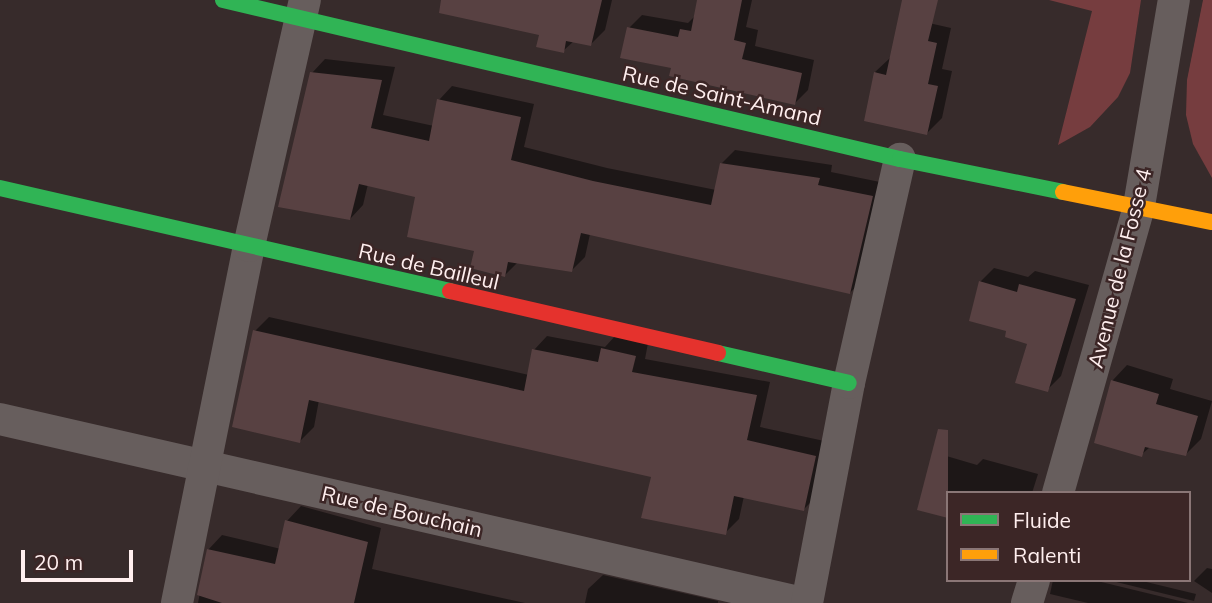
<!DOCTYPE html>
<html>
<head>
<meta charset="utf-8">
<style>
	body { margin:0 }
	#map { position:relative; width:1212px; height:603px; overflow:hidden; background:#372b2b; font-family:Mulish,sans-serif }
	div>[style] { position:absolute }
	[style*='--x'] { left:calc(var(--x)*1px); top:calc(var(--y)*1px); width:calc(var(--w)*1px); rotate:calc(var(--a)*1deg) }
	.green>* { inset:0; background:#763d3f }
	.shadow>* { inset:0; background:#0007 }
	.building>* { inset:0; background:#584142 }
	.street>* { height:32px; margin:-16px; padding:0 16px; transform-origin:16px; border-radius:16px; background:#675e5d }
	.fast>* { height:16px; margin:-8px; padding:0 8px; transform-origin:8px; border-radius:8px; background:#30b455 }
	.slow>* { height:16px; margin:-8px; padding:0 8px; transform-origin:8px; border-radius:8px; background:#ff9f0a }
	.jam>* { height:16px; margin:-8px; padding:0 8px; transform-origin:8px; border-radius:8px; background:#e5322d }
	span { translate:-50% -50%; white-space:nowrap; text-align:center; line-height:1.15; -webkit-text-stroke:5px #3c2626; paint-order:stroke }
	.street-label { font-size:21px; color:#ffefef }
	.legend { position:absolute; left:946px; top:491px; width:245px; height:91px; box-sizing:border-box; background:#3c2626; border:2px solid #8a7676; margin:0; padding:9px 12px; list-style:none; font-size:21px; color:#ffefef }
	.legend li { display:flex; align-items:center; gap:14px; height:35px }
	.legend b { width:35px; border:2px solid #8a7676 }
	.scale { position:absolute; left:21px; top:550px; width:112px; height:32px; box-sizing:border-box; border:4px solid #ffefef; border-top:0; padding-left:9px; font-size:21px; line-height:24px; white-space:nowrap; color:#ffefef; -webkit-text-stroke:5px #3c2626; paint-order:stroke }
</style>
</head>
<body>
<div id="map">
	<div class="green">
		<div style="clip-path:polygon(1049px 0,1141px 0,1130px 73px,1118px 97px,1090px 127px,1058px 145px,1092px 11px)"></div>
		<div style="clip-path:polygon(1203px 0,1212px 0,1212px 178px,1193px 144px,1186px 115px,1187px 80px)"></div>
	</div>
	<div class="shadow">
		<div style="clip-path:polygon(520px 0,612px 0,605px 30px,591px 44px,574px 41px,563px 51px,541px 33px)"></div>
		<div style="clip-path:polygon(699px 0,752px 0,746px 27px,758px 30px,755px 46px,814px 60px,808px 90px,795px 103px,673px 66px,629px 28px,642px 15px,688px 23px,696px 15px)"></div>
		<div style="clip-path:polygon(911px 19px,951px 28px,942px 69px,952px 71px,942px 118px,927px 133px,875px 72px,890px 58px)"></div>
		<div style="clip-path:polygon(325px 59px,395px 67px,383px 115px,434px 126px,439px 100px,452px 86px,534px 104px,524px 147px,607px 168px,716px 190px,721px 164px,735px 150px,832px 165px,831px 172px,885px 183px,863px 279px,850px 293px,590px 234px,585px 257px,572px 270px,518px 262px,505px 275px,417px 196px,368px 184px,363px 205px,350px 219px,312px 73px)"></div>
		<div style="clip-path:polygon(994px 268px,1028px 277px,1035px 271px,1089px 285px,1061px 376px,1047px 390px,1029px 342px,1008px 330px,980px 282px)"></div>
		<div style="clip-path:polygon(269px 317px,529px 375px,534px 350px,547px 336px,605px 347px,616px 335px,648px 343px,645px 359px,770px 382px,760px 427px,829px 442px,818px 495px,804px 509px,744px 496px,739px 519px,725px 533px,653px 476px,319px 400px,314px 427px,300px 441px,255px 331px)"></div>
		<div style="clip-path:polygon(1127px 365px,1173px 379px,1170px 389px,1212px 401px,1201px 439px,1186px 454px,1150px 447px,1141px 455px,1096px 442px,1113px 380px)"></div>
		<div style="clip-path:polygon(943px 455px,977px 465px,983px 459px,1038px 474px,1032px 493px,948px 493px)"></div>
		<div style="clip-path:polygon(301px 506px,381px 528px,372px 569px,525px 603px,198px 603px,208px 550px,222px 535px,281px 549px,287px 521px)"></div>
		<div style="clip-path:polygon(1207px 568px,1212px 569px,1212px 593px,1194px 581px)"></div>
		<div style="clip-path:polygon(603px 575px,718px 601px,718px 603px,585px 603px,588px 589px)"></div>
		<div style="clip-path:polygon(1053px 580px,1093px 580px,1188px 603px,1088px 603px,1050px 594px)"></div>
		<div style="clip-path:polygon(1108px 580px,1138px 580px,1196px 594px,1194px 601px)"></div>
	</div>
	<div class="building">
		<div style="clip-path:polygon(441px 0,602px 0,591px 46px,566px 41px,564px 53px,536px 47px,539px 35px,439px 13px)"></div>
		<div style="clip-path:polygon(697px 0,742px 0,734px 40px,746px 43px,742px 59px,802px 73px,795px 105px,669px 76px,671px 68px,620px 58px,627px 27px,678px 37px,680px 29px,691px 31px)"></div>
		<div style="clip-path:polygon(902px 0,938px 0,928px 41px,937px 43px,928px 84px,938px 86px,927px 135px,864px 121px,874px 72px,886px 75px)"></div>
		<div style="clip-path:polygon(310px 72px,382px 80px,371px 128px,429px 141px,437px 99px,521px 117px,511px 160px,593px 181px,711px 205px,720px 163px,820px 178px,818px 185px,873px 196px,850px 294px,581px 233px,572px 272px,508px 262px,505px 277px,470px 268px,474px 251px,407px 237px,415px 197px,359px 184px,350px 220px,278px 207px)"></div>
		<div style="clip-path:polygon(979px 281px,1017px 292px,1019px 284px,1076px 299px,1048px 392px,1015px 383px,1027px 344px,1005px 337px,1006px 331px,969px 321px)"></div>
		<div style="clip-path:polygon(253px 330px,524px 391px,532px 349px,598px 362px,601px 348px,636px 356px,632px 372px,757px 395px,747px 440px,816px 456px,804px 511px,734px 496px,726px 535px,641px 518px,651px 477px,309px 400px,300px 443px,232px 427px)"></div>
		<div style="clip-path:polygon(1111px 380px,1159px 394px,1156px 404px,1198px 416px,1186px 456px,1145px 447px,1142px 457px,1094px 443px)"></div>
		<div style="clip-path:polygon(938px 429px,948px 430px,948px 518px,917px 510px)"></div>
		<div style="clip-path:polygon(285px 520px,368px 542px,354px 603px,222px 603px,197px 595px,207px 549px,275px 564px)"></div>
	</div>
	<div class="street">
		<div style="--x:0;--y:419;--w:824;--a:12.91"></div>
		<div style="--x:1058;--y:493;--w:298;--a:-74.2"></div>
		<div style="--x:1139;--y:206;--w:209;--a:-80.4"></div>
		<div style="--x:177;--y:603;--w:364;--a:-78.6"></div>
		<div style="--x:249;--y:246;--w:252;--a:-77.2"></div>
		<div style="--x:807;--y:603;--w:224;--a:-79.2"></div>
		<div style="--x:849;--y:383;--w:230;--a:-77.2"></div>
		<div style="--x:1027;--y:603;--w:24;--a:-73"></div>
	</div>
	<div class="fast">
		<div style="--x:223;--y:0;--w:695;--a:13.22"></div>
		<div style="--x:900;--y:159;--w:166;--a:11.4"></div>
		<div style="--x:0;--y:188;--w:462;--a:12.9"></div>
		<div style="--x:718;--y:353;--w:134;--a:12.9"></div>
	</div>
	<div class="slow">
		<div style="--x:1063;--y:192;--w:152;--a:11.4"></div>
	</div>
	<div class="jam">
		<div style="--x:450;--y:291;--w:275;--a:13"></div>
	</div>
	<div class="street-label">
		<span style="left:722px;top:95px;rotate:13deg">Rue de Saint-Amand</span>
		<span style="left:429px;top:266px;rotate:13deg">Rue de Bailleul</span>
		<span style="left:1119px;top:268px;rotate:-76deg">Avenue de la Fosse 4</span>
		<span style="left:402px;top:511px;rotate:13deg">Rue de Bouchain</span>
	</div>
	<ul class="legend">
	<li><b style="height:9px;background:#30b455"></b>Fluide</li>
	<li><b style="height:9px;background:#ff9f0a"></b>Ralenti</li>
	</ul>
	<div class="scale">20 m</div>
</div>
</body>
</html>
